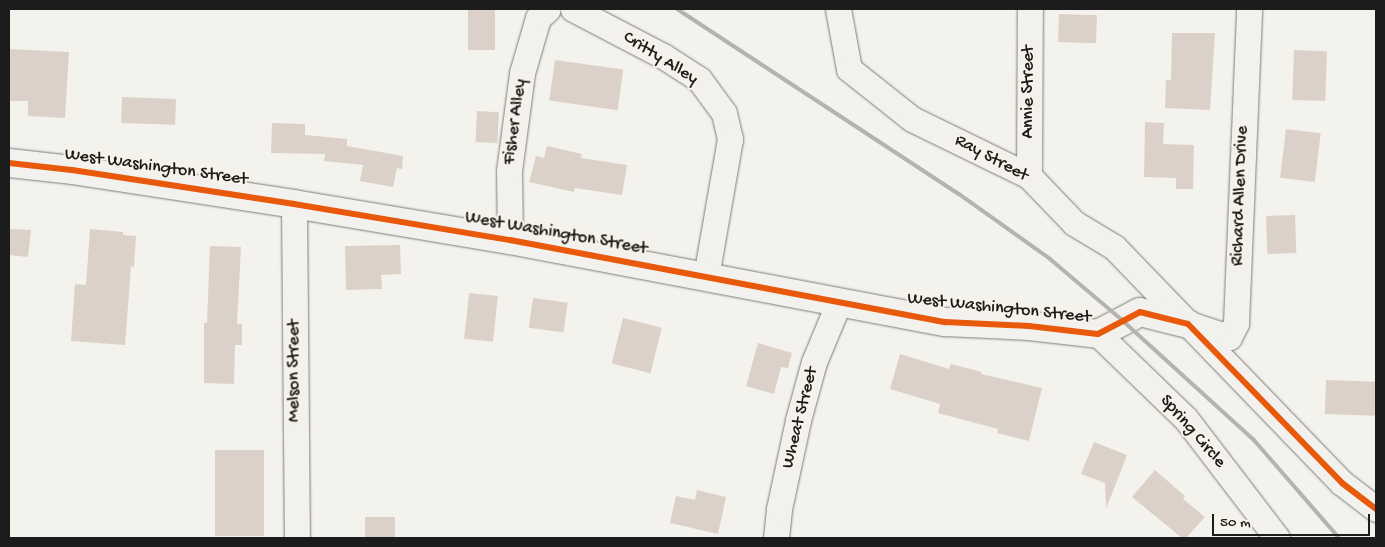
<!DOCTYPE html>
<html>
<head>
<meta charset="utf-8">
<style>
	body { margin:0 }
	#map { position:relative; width:1385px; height:547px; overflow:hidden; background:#f4f2ec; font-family:"Gochi Hand",sans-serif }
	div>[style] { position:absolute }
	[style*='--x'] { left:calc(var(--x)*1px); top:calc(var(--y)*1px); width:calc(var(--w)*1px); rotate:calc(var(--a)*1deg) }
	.building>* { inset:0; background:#dcd1c9; transform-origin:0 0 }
	.roads { filter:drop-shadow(0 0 1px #7d7c7a) drop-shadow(0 0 1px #7d7c7a) }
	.minor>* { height:25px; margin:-12.5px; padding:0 12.5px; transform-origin:12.5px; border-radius:12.5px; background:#f2f1ed }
	.tertiary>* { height:28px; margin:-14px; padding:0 14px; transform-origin:14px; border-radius:14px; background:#f2f1ed }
	.rail>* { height:4px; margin:-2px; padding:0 2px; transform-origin:2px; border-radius:2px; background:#b4b3b0 }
	.cycleway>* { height:6px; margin:-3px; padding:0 3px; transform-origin:3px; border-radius:3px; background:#e8590c }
	span { translate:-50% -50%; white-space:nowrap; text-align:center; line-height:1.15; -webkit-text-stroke:4px #f7f3e8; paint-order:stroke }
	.street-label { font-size:18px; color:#1c1c1c }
	.frame { position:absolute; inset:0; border:10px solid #1c1c1c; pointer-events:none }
	.scale { position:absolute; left:1212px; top:514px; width:158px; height:22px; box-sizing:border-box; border:2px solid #1c1c1c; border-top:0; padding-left:6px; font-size:15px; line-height:18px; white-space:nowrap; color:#1c1c1c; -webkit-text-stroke:4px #f7f3e8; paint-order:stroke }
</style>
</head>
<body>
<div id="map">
	<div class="building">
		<div style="left:468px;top:9px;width:27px;height:41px"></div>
		<div style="left:1059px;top:14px;width:38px;height:28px;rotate:2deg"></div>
		<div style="clip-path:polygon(1172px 33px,1215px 33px,1210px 110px,1165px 108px,1166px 80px,1171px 80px)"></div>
		<div style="clip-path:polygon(9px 49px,69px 52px,65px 118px,28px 116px,28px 101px,9px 101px)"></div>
		<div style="left:1294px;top:50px;width:33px;height:50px;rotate:2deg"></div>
		<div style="left:555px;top:60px;width:69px;height:41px;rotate:8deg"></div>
		<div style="left:122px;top:97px;width:54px;height:26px;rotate:2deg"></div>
		<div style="left:477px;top:111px;width:22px;height:31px;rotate:3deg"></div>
		<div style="clip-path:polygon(1145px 122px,1164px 123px,1163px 144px,1194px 145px,1193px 189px,1176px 189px,1176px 178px,1144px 177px)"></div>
		<div style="clip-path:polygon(272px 123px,305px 124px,305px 135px,347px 139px,347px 146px,403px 156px,402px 169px,397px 168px,393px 187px,360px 181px,363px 165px,324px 161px,325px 154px,271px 153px)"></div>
		<div style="left:1286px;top:129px;width:35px;height:49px;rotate:7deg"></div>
		<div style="clip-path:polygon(547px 146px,582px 154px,581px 158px,627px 165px,622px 195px,575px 188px,574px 192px,529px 182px,536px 156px,544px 158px)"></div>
		<div style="left:1295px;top:215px;width:38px;height:29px;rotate:88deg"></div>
		<div style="clip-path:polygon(9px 229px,31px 230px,28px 257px,9px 255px)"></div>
		<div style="clip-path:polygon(90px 229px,123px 232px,123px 235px,136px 236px,134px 267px,131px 266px,125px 345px,71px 341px,75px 284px,86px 285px)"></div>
		<div style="clip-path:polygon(400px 245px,401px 274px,381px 275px,382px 289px,346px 290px,345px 246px)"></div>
		<div style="clip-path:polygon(210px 246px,241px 247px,237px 324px,242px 324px,242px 345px,235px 345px,234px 384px,204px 383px,204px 323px,207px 323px)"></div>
		<div style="left:469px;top:293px;width:29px;height:46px;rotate:6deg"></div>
		<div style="left:533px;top:298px;width:35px;height:30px;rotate:8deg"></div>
		<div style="left:623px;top:318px;width:40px;height:47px;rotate:14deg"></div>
		<div style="clip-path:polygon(758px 343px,792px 353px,788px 368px,781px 367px,774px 394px,746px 386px)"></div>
		<div style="clip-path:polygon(900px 354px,949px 369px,951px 364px,982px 372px,981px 374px,1042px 388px,1029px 441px,997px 433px,998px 429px,938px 413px,940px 404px,890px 389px)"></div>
		<div style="left:1326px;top:380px;width:50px;height:34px;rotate:2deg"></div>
		<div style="clip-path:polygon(1094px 442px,1127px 455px,1106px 509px,1105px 483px,1081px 474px)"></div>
		<div style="left:215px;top:450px;width:49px;height:86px"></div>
		<div style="clip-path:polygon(1155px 470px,1185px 496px,1183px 499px,1205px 517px,1186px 538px,1182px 538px,1132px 497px)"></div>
		<div style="clip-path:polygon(697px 490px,726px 497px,718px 534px,670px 523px,676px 496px,695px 500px)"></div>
		<div style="left:365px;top:517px;width:30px;height:21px"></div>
	</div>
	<div class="roads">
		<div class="minor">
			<div style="--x:573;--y:9;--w:102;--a:27.6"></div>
			<div style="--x:663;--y:56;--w:43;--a:32.6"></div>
			<div style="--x:699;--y:79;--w:42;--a:53.7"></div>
			<div style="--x:724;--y:113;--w:27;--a:77"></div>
			<div style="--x:730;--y:139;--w:139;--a:99.9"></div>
			<div style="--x:838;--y:9;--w:61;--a:79.6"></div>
			<div style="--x:849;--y:69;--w:80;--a:38.4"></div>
			<div style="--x:912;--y:119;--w:130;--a:26"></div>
			<div style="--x:1029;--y:176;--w:65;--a:46.2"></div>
			<div style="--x:1074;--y:223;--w:47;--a:31"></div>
			<div style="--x:1114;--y:247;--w:328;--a:46"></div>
			<div style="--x:1342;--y:483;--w:43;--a:37.4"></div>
			<div style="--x:1029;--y:176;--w:167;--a:-89.7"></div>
			<div style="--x:294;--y:204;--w:334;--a:89.5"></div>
			<div style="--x:510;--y:240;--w:69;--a:-90.8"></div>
			<div style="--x:509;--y:171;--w:99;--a:-82.4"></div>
			<div style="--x:522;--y:73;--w:57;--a:-73.8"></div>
			<div style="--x:538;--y:18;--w:13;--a:-42"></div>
			<div style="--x:1192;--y:325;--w:39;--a:18"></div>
			<div style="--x:1229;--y:337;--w:16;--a:-63"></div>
			<div style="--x:1236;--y:323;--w:314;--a:-87.6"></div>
			<div style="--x:1098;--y:334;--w:122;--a:44"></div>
			<div style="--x:1186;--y:419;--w:150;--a:52.6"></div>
			<div style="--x:776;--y:538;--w:29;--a:-84"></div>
			<div style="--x:779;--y:509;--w:91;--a:-77.9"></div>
			<div style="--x:798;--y:420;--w:60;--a:-74.6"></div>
			<div style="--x:814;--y:362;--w:65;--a:-67.4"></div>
		</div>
		<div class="tertiary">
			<div style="--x:9;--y:163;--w:63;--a:6.3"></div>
			<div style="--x:72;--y:170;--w:225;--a:8.7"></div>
			<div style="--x:294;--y:204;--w:219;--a:9.5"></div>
			<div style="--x:510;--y:240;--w:443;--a:10.7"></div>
			<div style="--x:945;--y:322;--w:84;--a:2.7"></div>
			<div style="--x:1029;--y:326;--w:69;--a:6.6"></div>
			<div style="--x:1098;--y:334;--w:47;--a:-27.6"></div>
			<div style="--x:1140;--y:312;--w:49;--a:14"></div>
		</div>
	</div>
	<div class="rail">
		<div style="--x:677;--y:9;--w:337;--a:33.3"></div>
		<div style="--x:959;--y:194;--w:112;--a:35.5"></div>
		<div style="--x:1050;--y:259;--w:94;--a:40.3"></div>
		<div style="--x:1122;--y:320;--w:177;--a:42.3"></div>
		<div style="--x:1253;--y:439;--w:131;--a:49"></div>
	</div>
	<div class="cycleway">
		<div style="--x:9;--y:163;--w:63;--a:6.3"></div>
		<div style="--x:72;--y:170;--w:225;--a:8.7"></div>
		<div style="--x:294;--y:204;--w:219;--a:9.5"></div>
		<div style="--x:510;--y:240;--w:443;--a:10.7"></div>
		<div style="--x:945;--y:322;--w:84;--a:2.7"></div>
		<div style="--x:1029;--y:326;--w:69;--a:6.6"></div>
		<div style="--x:1098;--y:334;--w:47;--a:-27.6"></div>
		<div style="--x:1140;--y:312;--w:49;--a:14"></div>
		<div style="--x:1188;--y:324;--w:221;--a:45.9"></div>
		<div style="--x:1342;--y:483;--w:43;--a:37.4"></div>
	</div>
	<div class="street-label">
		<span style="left:660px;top:59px;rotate:32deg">Critty Alley</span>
		<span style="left:1029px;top:92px;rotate:-90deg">Annie Street</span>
		<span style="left:516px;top:122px;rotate:-82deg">Fisher Alley</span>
		<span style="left:991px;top:159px;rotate:28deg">Ray Street</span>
		<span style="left:156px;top:168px;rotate:8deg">West Washington Street</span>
		<span style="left:1241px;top:196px;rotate:-88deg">Richard Allen Drive</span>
		<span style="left:556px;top:234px;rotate:10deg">West Washington Street</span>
		<span style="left:999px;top:309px;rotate:6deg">West Washington Street</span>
		<span style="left:295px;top:371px;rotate:-90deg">Melson Street</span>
		<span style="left:801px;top:418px;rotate:-76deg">Wheat Street</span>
		<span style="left:1192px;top:432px;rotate:49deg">Spring Circle</span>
	</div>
	<div class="frame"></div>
	<div class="scale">50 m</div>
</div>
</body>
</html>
